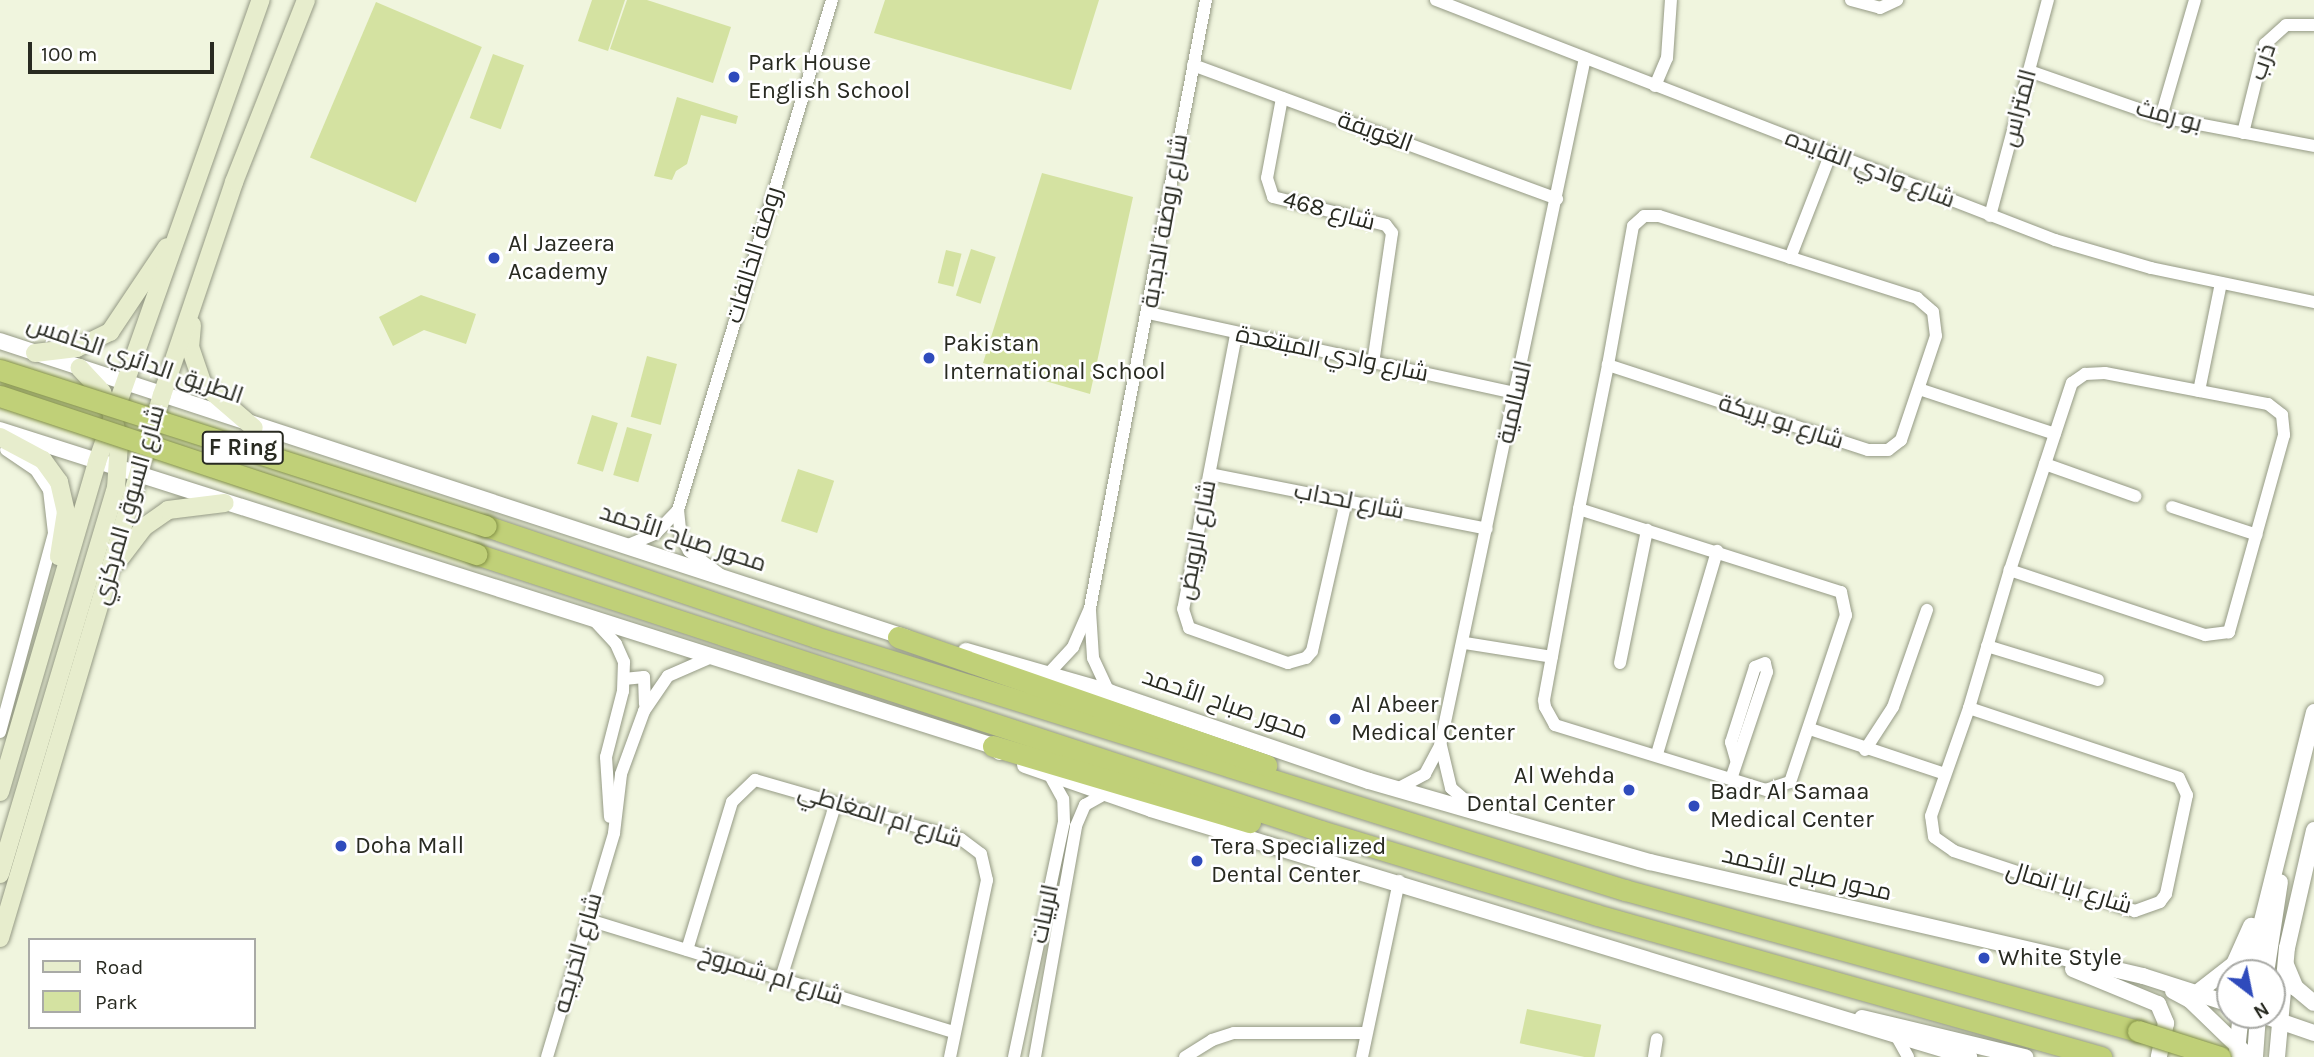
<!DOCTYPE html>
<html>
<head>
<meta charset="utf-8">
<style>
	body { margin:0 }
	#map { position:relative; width:2314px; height:1057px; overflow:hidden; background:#f0f5de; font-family:Karla,Cairo,sans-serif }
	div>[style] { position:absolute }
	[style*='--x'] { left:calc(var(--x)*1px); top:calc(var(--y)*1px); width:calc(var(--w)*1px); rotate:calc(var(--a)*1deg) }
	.green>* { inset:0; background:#d4e2a1; transform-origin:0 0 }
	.roads { filter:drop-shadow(0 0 2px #959a85) drop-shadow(0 0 2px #959a85) }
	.minor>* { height:12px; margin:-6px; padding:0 6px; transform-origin:6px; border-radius:6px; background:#fff }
	.tertiary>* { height:16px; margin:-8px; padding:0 8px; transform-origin:8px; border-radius:8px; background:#fff }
	.secondary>* { height:18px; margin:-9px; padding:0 9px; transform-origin:9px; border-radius:9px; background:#e7edcd }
	.trunk>* { height:21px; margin:-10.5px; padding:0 10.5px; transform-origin:10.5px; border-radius:10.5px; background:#c0d078 }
	.bridges { filter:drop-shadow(0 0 2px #808e44) drop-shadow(0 0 2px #808e44) }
	.trunk-bridge>* { height:21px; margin:-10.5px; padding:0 10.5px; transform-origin:10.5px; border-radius:10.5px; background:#c0d078 }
	.dots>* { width:19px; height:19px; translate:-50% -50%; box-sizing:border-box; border:4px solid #fff; border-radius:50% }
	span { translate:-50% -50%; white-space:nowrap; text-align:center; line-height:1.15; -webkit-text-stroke:5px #fff; paint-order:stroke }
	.shield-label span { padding:2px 5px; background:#fff; border:2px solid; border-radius:5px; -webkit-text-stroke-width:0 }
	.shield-label { font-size:23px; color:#282a21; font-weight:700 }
	.street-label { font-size:24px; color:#282a21 }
	.poi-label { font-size:24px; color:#282a21 }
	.left { translate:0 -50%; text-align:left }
	.right { translate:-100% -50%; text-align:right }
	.legend { position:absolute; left:28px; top:938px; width:228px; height:91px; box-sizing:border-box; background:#fff; border:2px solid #a9aaa6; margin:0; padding:9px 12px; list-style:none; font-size:21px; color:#282a21 }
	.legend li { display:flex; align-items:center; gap:14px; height:35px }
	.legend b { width:35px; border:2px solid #a9aaa6 }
	.north { position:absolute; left:2216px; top:959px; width:70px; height:70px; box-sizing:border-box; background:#fff; border:2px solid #a9aaa6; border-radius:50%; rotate:148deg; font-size:19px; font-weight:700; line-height:28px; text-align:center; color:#282a21 }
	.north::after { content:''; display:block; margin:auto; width:24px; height:32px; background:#2f4bbc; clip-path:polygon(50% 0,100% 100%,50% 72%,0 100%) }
	.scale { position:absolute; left:28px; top:42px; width:186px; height:32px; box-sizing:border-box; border:4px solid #282a21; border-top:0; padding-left:9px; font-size:21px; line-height:24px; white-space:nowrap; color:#282a21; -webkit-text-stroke:5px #fff; paint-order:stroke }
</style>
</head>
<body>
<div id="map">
	<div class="green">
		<div style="clip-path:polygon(592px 0,625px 0,608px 51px,578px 41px)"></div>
		<div style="clip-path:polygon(627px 0,647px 0,731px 27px,713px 83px,610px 49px)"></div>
		<div style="clip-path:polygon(885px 0,1099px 0,1071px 90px,874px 33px)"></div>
		<div style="left:376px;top:2px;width:115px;height:169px;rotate:23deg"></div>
		<div style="left:493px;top:54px;width:33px;height:68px;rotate:20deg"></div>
		<div style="clip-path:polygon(677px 97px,738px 116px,736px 124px,701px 115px,687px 164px,676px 171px,672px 180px,654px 176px)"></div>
		<div style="clip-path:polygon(1042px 173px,1133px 197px,1090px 394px,983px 363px)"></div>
		<div style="left:971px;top:249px;width:26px;height:49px;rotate:18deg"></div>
		<div style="left:946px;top:250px;width:16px;height:34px;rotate:14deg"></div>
		<div style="clip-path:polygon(421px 295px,476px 314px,466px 344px,424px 330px,393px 346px,379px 317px)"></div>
		<div style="left:647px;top:356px;width:31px;height:63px;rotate:15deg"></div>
		<div style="left:592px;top:415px;width:27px;height:51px;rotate:17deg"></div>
		<div style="left:627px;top:427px;width:26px;height:50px;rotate:16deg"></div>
		<div style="left:798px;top:469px;width:38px;height:55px;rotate:18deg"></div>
		<div style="left:1527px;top:1009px;width:76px;height:35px;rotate:12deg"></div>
	</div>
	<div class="roads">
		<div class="minor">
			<div style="--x:1436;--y:0;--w:664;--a:21.19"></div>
			<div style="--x:2055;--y:240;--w:100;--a:16.3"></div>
			<div style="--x:2151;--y:268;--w:167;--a:11.8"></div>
			<div style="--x:1851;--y:0;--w:30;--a:15"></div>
			<div style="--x:1880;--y:8;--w:19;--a:-25"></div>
			<div style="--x:1193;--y:65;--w:388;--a:20.2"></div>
			<div style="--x:2029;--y:71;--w:140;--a:19.2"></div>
			<div style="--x:2161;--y:117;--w:156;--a:10.7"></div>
			<div style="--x:1655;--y:86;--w:30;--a:-67"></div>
			<div style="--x:1667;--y:58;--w:58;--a:-86.1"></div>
			<div style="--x:1282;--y:98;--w:81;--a:100.6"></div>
			<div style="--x:1267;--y:178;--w:20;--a:72"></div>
			<div style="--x:1273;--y:197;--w:116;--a:13.9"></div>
			<div style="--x:1386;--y:225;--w:10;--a:53"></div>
			<div style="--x:1392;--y:233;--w:131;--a:98.3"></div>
			<div style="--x:2161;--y:117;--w:122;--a:-73.8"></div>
			<div style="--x:2243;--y:133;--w:92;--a:-76.1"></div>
			<div style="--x:2265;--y:44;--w:28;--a:-42"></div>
			<div style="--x:2286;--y:25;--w:28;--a:0"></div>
			<div style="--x:1990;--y:216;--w:224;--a:-75"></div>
			<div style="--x:1790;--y:258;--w:113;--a:-68.7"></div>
			<div style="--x:1148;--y:313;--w:377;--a:12.3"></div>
			<div style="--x:1236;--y:335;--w:279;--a:100.9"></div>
			<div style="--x:1183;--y:609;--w:20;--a:72"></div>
			<div style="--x:1189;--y:628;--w:105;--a:19.5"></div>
			<div style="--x:1288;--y:663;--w:19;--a:-16"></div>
			<div style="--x:1306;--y:658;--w:9;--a:-49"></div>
			<div style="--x:1312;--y:651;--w:154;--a:-77.2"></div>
			<div style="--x:1919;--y:389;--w:143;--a:18.3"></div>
			<div style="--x:2199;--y:391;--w:110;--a:-78.5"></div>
			<div style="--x:2045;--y:464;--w:96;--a:19.6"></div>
			<div style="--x:1210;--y:474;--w:282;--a:11.2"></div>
			<div style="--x:2172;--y:507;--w:89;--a:18.2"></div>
			<div style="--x:1579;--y:509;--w:275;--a:17.6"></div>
			<div style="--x:1841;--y:592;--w:24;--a:78"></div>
			<div style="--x:1846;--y:615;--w:176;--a:108.5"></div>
			<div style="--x:1790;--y:782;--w:25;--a:162"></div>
			<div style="--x:1766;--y:790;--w:221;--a:-162.9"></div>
			<div style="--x:1555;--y:725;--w:21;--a:-119"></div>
			<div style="--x:1545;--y:707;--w:7;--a:-98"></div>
			<div style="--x:1544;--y:700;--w:194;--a:-79.6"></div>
			<div style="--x:1579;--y:509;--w:147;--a:-78.6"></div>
			<div style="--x:1608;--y:365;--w:141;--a:-79.8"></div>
			<div style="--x:1633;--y:226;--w:15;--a:-42"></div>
			<div style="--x:1644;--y:216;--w:15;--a:0"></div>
			<div style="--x:1659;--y:216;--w:271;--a:17.6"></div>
			<div style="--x:1917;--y:298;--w:21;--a:41"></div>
			<div style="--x:1933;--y:312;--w:24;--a:83"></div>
			<div style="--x:1936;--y:336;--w:110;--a:108.6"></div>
			<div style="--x:1901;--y:440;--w:16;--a:142"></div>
			<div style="--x:1888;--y:450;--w:20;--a:180"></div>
			<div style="--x:1868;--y:450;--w:274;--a:-161.9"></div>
			<div style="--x:678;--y:510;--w:27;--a:84"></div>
			<div style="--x:681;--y:537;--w:16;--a:60"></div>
			<div style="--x:689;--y:551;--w:39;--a:37"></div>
			<div style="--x:626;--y:546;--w:33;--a:-23"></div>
			<div style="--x:656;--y:533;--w:32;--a:-46"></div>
			<div style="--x:678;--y:510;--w:533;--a:-73.2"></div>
			<div style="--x:1090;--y:611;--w:47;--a:86.3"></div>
			<div style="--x:1093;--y:658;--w:38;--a:65"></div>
			<div style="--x:592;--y:618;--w:35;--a:47"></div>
			<div style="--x:616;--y:644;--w:20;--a:66"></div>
			<div style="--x:624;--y:662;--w:29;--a:92"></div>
			<div style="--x:623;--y:691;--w:68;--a:104.4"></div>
			<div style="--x:606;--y:757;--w:60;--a:86.2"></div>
			<div style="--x:1465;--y:643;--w:88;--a:9.1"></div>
			<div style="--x:1987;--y:646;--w:116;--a:17"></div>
			<div style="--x:1620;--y:663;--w:136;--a:-78.5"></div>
			<div style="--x:1049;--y:673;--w:35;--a:-47"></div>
			<div style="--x:1073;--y:647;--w:43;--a:-66.4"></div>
			<div style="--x:1090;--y:608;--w:619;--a:-79.2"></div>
			<div style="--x:624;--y:679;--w:20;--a:-6"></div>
			<div style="--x:644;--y:677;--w:27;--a:88"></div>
			<div style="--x:1969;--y:708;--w:221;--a:18.4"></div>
			<div style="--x:2179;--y:778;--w:19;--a:65"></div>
			<div style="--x:2187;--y:795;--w:101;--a:102"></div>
			<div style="--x:2166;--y:894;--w:10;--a:127"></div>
			<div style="--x:2160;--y:902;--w:27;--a:160"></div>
			<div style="--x:2135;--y:911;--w:191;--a:-161.7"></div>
			<div style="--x:1954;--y:851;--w:24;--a:-145"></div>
			<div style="--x:1934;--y:837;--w:21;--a:-98"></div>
			<div style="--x:1931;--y:816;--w:114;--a:-70.6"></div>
			<div style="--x:1969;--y:708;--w:144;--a:-73.5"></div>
			<div style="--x:2010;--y:570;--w:197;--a:-71.7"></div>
			<div style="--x:2072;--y:383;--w:16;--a:-35"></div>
			<div style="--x:2085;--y:374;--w:20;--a:-3"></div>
			<div style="--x:2105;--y:373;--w:166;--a:10.8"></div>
			<div style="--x:2268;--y:404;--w:18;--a:38"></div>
			<div style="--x:2282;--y:415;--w:20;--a:84"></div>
			<div style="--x:2284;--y:435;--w:205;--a:105.6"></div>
			<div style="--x:2229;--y:632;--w:24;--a:173"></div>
			<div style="--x:2205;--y:635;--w:206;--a:-161.6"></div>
			<div style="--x:1810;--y:729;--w:142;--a:18.4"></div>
			<div style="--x:0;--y:732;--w:206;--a:-74.8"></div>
			<div style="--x:54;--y:533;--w:43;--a:-96.6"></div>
			<div style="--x:49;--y:490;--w:24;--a:-123"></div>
			<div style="--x:36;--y:470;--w:36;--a:-146"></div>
			<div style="--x:1441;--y:746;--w:43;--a:76.6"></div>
			<div style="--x:1451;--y:788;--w:33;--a:41"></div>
			<div style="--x:1865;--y:750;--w:51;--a:-56.9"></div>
			<div style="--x:1893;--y:707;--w:103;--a:-70.7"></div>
			<div style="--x:1657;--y:754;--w:212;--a:-73.5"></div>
			<div style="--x:1731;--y:779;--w:113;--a:-71.4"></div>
			<div style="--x:1767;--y:672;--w:9;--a:-103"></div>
			<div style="--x:1765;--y:663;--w:11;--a:158"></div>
			<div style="--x:1755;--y:667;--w:79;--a:107.7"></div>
			<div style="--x:1731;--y:742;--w:18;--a:74"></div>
			<div style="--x:1397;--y:789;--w:32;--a:-28"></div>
			<div style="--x:1425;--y:774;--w:32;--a:-62"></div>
			<div style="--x:1440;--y:746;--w:703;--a:-78.1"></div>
			<div style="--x:589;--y:920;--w:382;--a:17.1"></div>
			<div style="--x:687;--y:950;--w:155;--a:-73.1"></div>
			<div style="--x:732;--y:802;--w:32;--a:-44"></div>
			<div style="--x:755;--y:780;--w:214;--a:16"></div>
			<div style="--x:961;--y:839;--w:25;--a:37"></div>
			<div style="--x:981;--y:854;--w:27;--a:77"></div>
			<div style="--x:987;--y:880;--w:181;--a:101.8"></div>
			<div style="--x:781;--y:978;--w:183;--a:-72.6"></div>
			<div style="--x:1897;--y:1037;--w:23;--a:61"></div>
			<div style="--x:547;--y:1057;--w:234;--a:-73.3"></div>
			<div style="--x:614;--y:833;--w:59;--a:-83.2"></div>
			<div style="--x:621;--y:774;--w:67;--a:-69.9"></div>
			<div style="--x:644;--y:711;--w:42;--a:-55.6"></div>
			<div style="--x:668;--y:676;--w:50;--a:-23.5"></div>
			<div style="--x:1014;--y:1057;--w:240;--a:-78"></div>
			<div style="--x:1064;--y:822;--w:23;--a:-92"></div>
			<div style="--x:1063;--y:799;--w:29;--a:-119"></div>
			<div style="--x:1035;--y:1057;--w:235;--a:-79.9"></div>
			<div style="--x:1076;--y:826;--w:23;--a:-67"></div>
			<div style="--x:1085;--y:805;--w:23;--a:-29"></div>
			<div style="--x:1185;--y:1057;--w:32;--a:-32"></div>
			<div style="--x:1212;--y:1040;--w:23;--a:-18"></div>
			<div style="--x:1234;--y:1033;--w:132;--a:0"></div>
			<div style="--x:1362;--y:1057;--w:180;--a:-78.1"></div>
			<div style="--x:1654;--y:1057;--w:18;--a:-81"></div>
		</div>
		<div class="tertiary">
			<div style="--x:0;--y:341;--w:954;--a:18.13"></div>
			<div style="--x:0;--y:430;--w:1042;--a:17.65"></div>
			<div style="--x:993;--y:746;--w:9;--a:41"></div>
			<div style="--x:966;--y:651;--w:149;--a:16"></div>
			<div style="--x:1109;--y:692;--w:275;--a:18.9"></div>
			<div style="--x:1369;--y:781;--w:292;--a:16.1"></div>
			<div style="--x:1650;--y:862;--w:506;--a:13.02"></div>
			<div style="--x:2143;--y:976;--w:91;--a:17.8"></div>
			<div style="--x:1025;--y:765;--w:133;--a:19.2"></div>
			<div style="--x:1151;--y:809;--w:855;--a:16.87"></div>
			<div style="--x:2286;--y:965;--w:25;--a:67"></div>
			<div style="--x:2296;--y:988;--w:23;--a:40"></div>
			<div style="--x:2073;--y:969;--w:92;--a:22.4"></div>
			<div style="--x:2158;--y:1004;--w:21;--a:67"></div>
			<div style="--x:2166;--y:1023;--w:35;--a:102"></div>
			<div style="--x:2249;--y:973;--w:269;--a:-76"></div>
			<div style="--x:2266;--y:973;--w:92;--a:-81.3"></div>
			<div style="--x:2173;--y:991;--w:19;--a:28"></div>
			<div style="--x:2190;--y:1000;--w:82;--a:44"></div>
			<div style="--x:2198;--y:992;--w:46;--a:-37.9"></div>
			<div style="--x:2234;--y:964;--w:42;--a:-65.9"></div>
			<div style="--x:2262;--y:1015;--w:55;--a:19.1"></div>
			<div style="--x:1862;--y:1018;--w:168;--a:13.5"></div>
			<div style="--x:2237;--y:1051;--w:36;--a:-84"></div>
			<div style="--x:2255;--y:1057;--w:42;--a:-85.9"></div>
			<div style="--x:2277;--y:1057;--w:109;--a:-84.8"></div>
			<div style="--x:2287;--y:948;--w:121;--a:-77.1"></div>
		</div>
		<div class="secondary">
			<div style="--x:192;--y:325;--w:22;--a:95"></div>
			<div style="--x:190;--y:347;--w:39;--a:71"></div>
			<div style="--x:203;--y:384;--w:67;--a:40.8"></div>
			<div style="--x:35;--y:353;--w:42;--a:-6.8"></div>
			<div style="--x:77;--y:348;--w:37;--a:-26"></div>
			<div style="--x:110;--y:332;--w:102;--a:-56.2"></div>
			<div style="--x:0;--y:437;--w:49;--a:28.1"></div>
			<div style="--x:43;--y:460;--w:27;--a:54"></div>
			<div style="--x:59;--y:482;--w:31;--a:77"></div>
			<div style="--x:66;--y:512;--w:45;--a:99"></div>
			<div style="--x:118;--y:561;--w:43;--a:-52.6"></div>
			<div style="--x:144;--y:527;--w:29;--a:-35"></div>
			<div style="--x:168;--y:510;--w:57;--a:-7"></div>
			<div style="--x:0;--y:792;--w:344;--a:-73.6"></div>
			<div style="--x:97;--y:462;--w:490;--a:-70.5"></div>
			<div style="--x:0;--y:874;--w:403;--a:-73.3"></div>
			<div style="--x:116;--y:488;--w:44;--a:-86.1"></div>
			<div style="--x:119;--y:444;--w:29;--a:-102"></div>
			<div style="--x:113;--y:416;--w:26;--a:-115"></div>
			<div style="--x:102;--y:392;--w:33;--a:-133"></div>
			<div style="--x:0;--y:938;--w:567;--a:-73.39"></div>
			<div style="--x:162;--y:395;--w:225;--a:-71.3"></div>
			<div style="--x:234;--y:182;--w:196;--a:-68.4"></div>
		</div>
		<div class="trunk">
			<div style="--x:486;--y:526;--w:347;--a:18.6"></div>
			<div style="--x:815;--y:637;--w:849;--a:17.35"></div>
			<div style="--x:1625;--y:890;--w:532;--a:15.37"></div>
			<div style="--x:476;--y:554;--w:889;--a:18.15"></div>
			<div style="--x:1321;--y:831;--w:288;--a:16.9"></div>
			<div style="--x:1597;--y:915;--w:524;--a:15.73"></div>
			<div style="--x:898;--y:637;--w:390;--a:19.2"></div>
			<div style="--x:993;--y:746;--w:268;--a:16.5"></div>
		</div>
	</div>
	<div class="bridges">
		<div class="trunk-bridge">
			<div style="--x:0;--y:370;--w:510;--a:17.8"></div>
			<div style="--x:0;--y:396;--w:502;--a:18.36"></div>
			<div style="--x:2138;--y:1031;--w:86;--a:17.6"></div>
		</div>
	</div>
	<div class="dots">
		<div style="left:734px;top:77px;background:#2f4bbc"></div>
		<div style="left:494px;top:258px;background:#2f4bbc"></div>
		<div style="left:929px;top:358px;background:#2f4bbc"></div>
		<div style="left:1335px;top:719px;background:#2f4bbc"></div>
		<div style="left:1629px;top:790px;background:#2f4bbc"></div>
		<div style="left:1694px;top:806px;background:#2f4bbc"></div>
		<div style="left:341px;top:846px;background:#2f4bbc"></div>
		<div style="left:1197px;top:861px;background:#2f4bbc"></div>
		<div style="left:1984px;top:958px;background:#2f4bbc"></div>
	</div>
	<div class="shield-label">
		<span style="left:243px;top:448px">F Ring</span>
	</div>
	<div class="street-label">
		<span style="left:2263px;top:62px;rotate:-71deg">ذرب</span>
		<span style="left:2019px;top:108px;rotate:-75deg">المتراس</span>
		<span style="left:2169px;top:116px;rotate:15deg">بو رمث</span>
		<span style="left:1375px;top:132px;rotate:20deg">الغويفة</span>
		<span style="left:1870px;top:169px;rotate:21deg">شارع وادي الفايده</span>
		<span style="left:1329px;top:211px;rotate:15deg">شارع 468</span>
		<span style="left:1165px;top:221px;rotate:-80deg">شارع روضة الدبدبة</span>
		<span style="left:754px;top:255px;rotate:-73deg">روضة الخالفات</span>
		<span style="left:1332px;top:354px;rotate:12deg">شارع وادي المبتعدة</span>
		<span style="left:135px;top:360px;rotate:19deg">الطريق الدائري الخامس</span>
		<span style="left:1515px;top:402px;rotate:-77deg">السالمية</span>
		<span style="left:1781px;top:422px;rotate:18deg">شارع بو بريكة</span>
		<span style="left:1349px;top:501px;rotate:11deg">شارع لحداب</span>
		<span style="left:129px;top:505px;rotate:-74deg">شارع السوق المركزي</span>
		<span style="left:683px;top:538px;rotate:18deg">محور صباح الأحمد</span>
		<span style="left:1197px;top:540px;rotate:-79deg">شارع الرويض</span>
		<span style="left:1225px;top:704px;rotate:19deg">محور صباح الأحمد</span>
		<span style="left:880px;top:816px;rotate:17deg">شارع ام المغاطي</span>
		<span style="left:1807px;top:874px;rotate:13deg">محور صباح الأحمد</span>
		<span style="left:2069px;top:888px;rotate:17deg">شارع ابا انمال</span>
		<span style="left:1045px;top:914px;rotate:-78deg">الربيات</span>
		<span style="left:578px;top:953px;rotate:-74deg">شارع الخريجه</span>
		<span style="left:771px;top:976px;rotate:17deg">شارع ام شمروخ</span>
	</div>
	<div class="poi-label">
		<span class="left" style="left:748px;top:77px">Park House<br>English School</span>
		<span class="left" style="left:508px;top:258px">Al Jazeera<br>Academy</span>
		<span class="left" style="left:943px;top:358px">Pakistan<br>International School</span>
		<span class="left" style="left:1351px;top:719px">Al Abeer<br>Medical Center</span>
		<span class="right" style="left:1615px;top:790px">Al Wehda<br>Dental Center</span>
		<span class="left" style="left:1710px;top:806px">Badr Al Samaa<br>Medical Center</span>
		<span class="left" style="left:355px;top:846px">Doha Mall</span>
		<span class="left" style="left:1211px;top:861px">Tera Specialized<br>Dental Center</span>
		<span class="left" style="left:1998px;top:958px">White Style</span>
	</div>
	<ul class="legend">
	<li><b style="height:9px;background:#e7edcd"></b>Road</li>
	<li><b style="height:19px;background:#d4e2a1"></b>Park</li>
	</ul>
	<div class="north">N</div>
	<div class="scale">100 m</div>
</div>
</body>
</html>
